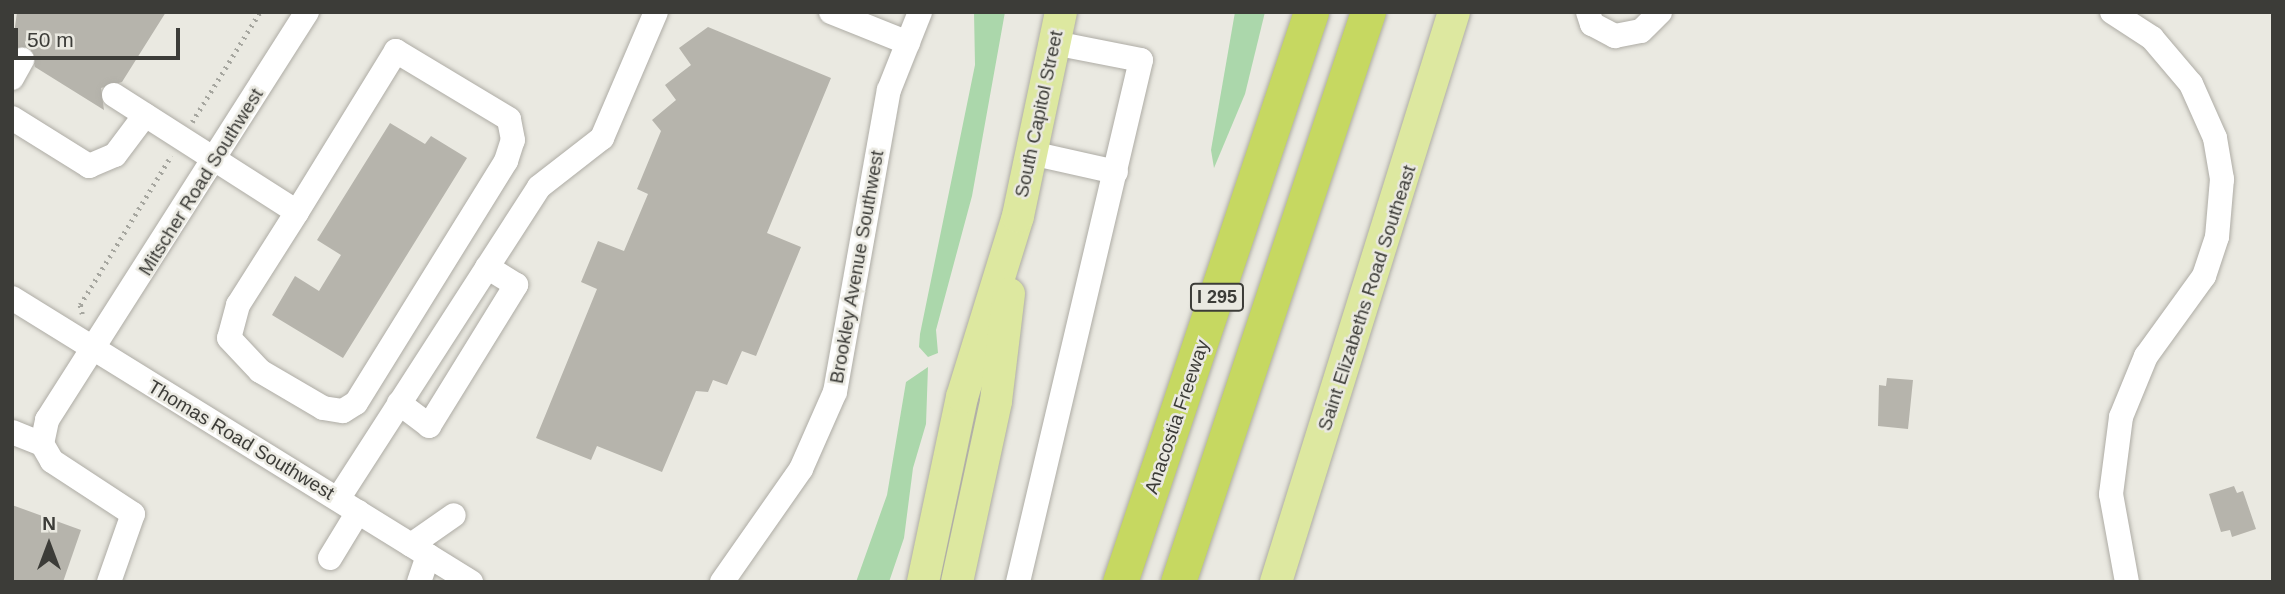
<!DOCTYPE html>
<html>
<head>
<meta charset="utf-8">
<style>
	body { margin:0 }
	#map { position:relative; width:2285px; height:594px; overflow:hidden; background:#eae9e1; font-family:Arial,sans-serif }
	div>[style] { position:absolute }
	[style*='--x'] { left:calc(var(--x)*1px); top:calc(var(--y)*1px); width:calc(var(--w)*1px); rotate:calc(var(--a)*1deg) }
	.green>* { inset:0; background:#abd7ab }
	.building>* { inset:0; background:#b6b4ac }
	.path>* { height:4.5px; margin-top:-2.25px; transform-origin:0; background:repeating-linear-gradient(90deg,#a6a69f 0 2px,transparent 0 7px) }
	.roads { filter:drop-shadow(0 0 2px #aeaca5) drop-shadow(0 0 2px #aeaca5) }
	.minor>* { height:24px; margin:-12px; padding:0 12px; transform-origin:12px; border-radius:12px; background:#fff }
	.major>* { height:32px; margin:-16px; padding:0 16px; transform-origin:16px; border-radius:16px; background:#dde8a0 }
	.highway>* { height:35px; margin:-17.5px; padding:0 17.5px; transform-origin:17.5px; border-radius:17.5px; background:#c6d861 }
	span { translate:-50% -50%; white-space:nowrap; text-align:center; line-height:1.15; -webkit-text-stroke:5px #eae9e1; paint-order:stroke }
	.shield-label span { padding:2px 5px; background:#eae9e1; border:2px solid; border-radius:5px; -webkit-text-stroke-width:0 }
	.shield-label { font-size:18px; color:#3c3c38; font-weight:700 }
	.street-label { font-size:19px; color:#3c3c38 }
	.frame { position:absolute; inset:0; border:14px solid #3c3c38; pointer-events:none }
	.north { position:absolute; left:14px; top:510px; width:70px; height:70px; -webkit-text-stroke:5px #eae9e1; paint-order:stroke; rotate:0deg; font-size:19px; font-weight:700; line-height:28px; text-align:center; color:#3c3c38 }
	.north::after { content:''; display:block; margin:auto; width:24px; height:32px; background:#3c3c38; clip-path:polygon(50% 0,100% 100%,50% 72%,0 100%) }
	.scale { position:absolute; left:14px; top:28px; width:166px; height:32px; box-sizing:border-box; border:4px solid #3c3c38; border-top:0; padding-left:9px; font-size:21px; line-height:24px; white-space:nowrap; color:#3c3c38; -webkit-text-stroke:5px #eae9e1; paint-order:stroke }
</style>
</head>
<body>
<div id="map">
	<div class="green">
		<div style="clip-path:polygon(974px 12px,1005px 12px,972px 196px,936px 330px,938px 353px,928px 357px,919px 347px,920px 334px,975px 65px)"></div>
		<div style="clip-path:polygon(1235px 12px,1265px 12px,1245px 94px,1214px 168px,1211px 150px)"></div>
		<div style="clip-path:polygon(928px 367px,926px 424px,913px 468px,904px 538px,889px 582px,856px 582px,887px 495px,906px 382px)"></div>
	</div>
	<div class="building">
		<div style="clip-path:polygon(17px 12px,166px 12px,122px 82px,101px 88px,104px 110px,35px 67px,30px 47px,12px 49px)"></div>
		<div style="clip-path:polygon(708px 27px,831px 78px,767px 233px,801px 247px,756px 356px,742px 351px,727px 385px,713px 380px,708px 392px,696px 391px,662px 472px,597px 446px,591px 460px,536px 438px,597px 289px,581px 282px,598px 241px,624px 251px,648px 194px,637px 189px,661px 131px,652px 120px,676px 100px,665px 85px,691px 65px,679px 48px)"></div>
		<div style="clip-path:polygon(390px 123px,425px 144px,431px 136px,467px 158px,343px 358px,272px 315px,295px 276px,319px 291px,341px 255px,317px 240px)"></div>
		<div style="clip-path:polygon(1887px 378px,1913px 380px,1908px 429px,1878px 426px,1879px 385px,1886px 386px)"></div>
		<div style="clip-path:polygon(2234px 486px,2237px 493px,2243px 491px,2256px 529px,2232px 537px,2230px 530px,2221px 532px,2209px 494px)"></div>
		<div style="clip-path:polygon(12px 505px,81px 530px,63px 582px,12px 582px)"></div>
	</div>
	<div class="path">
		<div style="--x:192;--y:122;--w:129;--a:-58.3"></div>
		<div style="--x:82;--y:314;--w:9;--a:-103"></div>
		<div style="--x:80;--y:305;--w:175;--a:-58.6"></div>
	</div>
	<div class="roads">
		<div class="minor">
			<div style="--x:831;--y:12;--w:83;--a:21.9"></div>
			<div style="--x:1588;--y:12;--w:13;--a:72"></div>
			<div style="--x:1592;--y:24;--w:26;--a:28"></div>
			<div style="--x:1615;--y:36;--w:26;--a:-11"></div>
			<div style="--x:1641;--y:31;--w:27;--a:-45"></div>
			<div style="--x:2112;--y:12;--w:48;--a:33"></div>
			<div style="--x:2152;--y:38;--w:60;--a:49.7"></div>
			<div style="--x:2191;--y:84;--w:59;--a:66"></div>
			<div style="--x:2215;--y:138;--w:42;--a:80.3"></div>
			<div style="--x:2222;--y:179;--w:58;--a:94.9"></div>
			<div style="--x:2217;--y:237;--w:41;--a:108.4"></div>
			<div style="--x:2204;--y:276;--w:99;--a:125.9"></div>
			<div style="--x:2146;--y:356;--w:66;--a:112.3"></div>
			<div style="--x:2121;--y:417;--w:78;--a:97.4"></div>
			<div style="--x:2111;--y:494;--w:89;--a:79.7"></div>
			<div style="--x:12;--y:78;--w:21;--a:-61"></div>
			<div style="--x:114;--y:95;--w:217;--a:32.6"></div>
			<div style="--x:297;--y:212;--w:110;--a:122.4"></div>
			<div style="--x:238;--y:305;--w:34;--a:105"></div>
			<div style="--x:229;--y:338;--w:45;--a:46.8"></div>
			<div style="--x:260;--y:371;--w:73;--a:30.4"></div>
			<div style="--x:323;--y:408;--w:20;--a:9"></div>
			<div style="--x:343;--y:411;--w:15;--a:-32"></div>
			<div style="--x:356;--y:403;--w:285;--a:-58.2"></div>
			<div style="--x:506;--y:161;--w:22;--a:-72"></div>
			<div style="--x:513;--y:140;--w:21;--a:-101"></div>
			<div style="--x:509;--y:119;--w:132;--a:-149"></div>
			<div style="--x:396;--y:51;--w:189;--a:121.6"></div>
			<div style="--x:12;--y:118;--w:91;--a:31.9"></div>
			<div style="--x:89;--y:166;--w:28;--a:-23"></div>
			<div style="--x:115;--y:155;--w:50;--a:-53.1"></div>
			<div style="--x:1031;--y:153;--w:87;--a:12.6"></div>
			<div style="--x:12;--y:298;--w:540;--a:31.75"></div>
			<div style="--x:399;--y:403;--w:38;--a:37"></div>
			<div style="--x:429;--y:426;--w:166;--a:-58.3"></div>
			<div style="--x:516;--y:285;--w:34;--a:-148"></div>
			<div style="--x:12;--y:432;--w:32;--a:22"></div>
			<div style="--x:338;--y:499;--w:371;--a:-57.2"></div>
			<div style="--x:539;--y:187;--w:80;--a:-37.9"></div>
			<div style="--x:602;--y:138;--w:137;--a:-66.8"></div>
			<div style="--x:411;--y:545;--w:52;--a:-34.9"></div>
			<div style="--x:330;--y:558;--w:54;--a:-58.7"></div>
			<div style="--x:109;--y:582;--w:72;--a:-70.6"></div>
			<div style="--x:133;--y:514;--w:97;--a:-146.8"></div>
			<div style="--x:52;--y:461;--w:20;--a:-120"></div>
			<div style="--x:42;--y:444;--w:25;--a:-78"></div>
			<div style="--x:47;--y:420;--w:484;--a:-57.5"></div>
			<div style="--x:419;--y:582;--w:28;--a:-71"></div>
			<div style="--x:722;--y:582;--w:138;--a:-55"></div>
			<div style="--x:801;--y:469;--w:84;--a:-66.2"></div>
			<div style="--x:835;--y:392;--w:307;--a:-79.9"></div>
			<div style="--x:889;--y:90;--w:84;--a:-68.3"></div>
			<div style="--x:1018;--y:582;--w:536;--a:-76.74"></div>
			<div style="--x:1141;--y:60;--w:89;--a:-168.9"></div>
		</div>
		<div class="major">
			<div style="--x:923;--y:582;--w:189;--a:-78.1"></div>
			<div style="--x:962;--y:397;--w:189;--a:-72.8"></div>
			<div style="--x:1018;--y:216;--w:208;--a:-78.1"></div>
			<div style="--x:957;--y:582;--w:185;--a:-77.8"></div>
			<div style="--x:996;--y:401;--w:108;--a:-83.1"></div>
			<div style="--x:1276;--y:582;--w:597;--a:-72.66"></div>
		</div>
		<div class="highway">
			<div style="--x:1120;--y:582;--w:601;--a:-71.47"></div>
			<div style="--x:1178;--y:582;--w:601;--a:-71.57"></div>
		</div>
	</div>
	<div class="shield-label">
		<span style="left:1217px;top:297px">I 295</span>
	</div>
	<div class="street-label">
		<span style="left:1039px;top:114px;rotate:-78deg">South Capitol Street</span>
		<span style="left:201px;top:182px;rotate:-58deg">Mitscher Road Southwest</span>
		<span style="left:857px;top:267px;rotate:-80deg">Brookley Avenue Southwest</span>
		<span style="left:1367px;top:298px;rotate:-72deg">Saint Elizabeths Road Southeast</span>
		<span style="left:1177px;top:417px;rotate:-71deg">Anacostia Freeway</span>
		<span style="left:241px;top:440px;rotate:31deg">Thomas Road Southwest</span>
	</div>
	<div class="frame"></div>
	<div class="north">N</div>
	<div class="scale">50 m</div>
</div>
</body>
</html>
